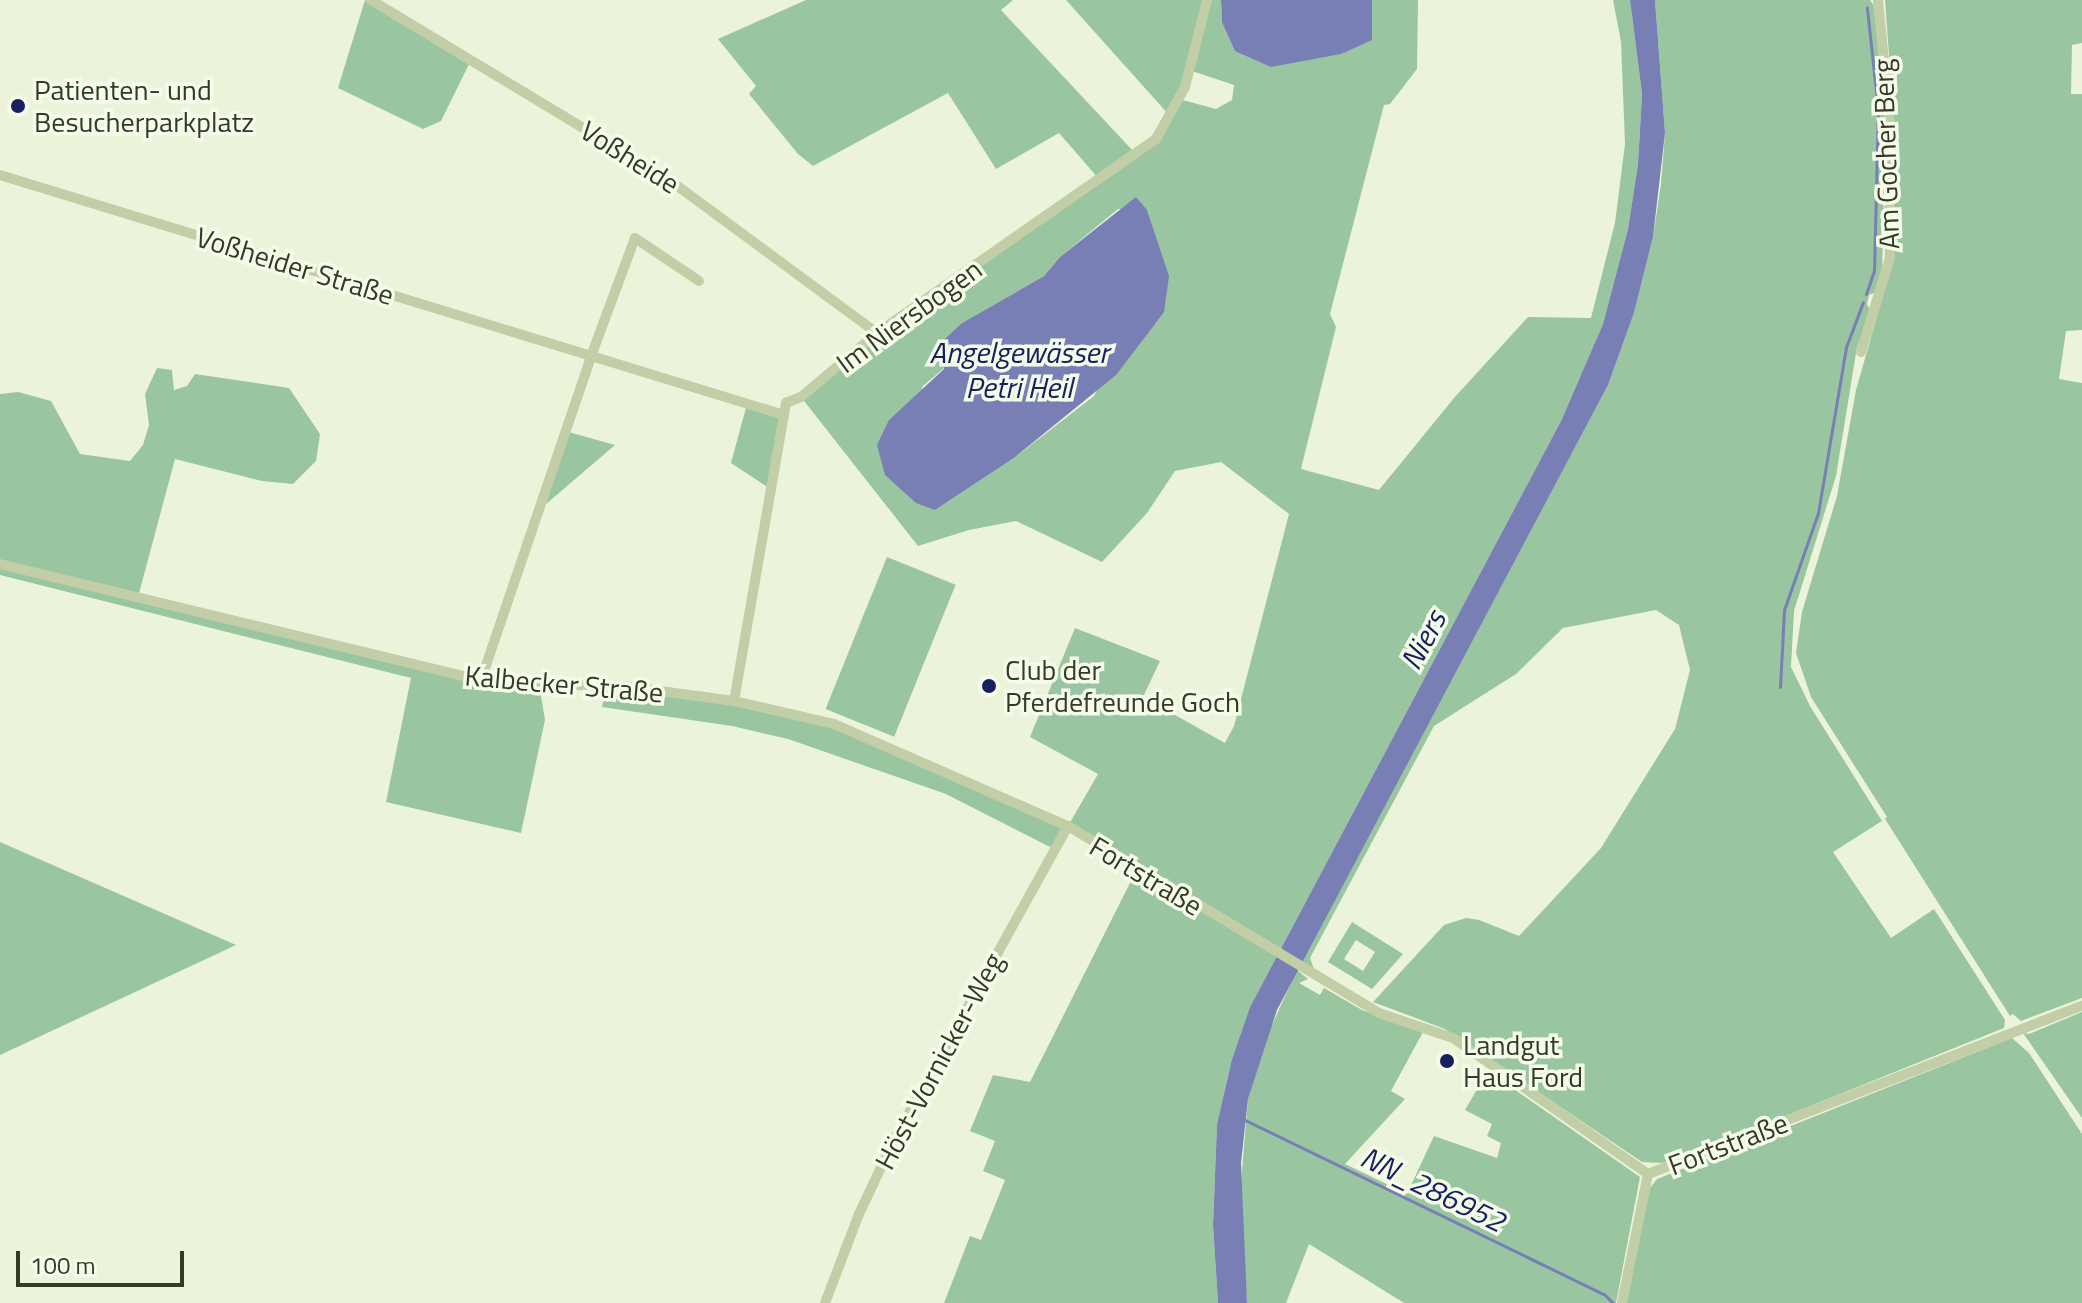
<!DOCTYPE html>
<html>
<head>
<meta charset="utf-8">
<style>
	body { margin:0 }
	#map { position:relative; width:2082px; height:1303px; overflow:hidden; background:#ebf4db; font-family:"Titillium Web",sans-serif }
	div>[style] { position:absolute }
	[style*='--x'] { left:calc(var(--x)*1px); top:calc(var(--y)*1px); width:calc(var(--w)*1px); rotate:calc(var(--a)*1deg) }
	.green>* { inset:0; background:#9ac5a1; transform-origin:0 0 }
	.water>* { inset:0; background:#787fb4 }
	.stream>* { height:3px; margin:-1.5px; padding:0 1.5px; transform-origin:1.5px; border-radius:1.5px; background:#787fb4 }
	.street>* { height:10px; margin:-5px; padding:0 5px; transform-origin:5px; border-radius:5px; background:#c2cea6 }
	.dots>* { width:22px; height:22px; translate:-50% -50%; box-sizing:border-box; border:4px solid #f4fbe8; border-radius:50% }
	span { translate:-50% -50%; white-space:nowrap; text-align:center; line-height:1.15; -webkit-text-stroke:7px #f4fbe8; paint-order:stroke }
	.poi-label { font-size:28px; color:#373928 }
	.left { translate:0 -50%; text-align:left }
	.street-label { font-size:28px; color:#373928 }
	.water-label { font-size:30px; color:#19205f; font-style:italic }
	.scale { position:absolute; left:16px; top:1251px; width:168px; height:36px; box-sizing:border-box; border:4px solid #373928; border-top:0; padding-left:10px; font-size:24px; line-height:28px; white-space:nowrap; color:#373928; -webkit-text-stroke:6px #f4fbe8; paint-order:stroke }
</style>
</head>
<body>
<div id="map">
	<div class="green">
		<div style="clip-path:polygon(365px 0,471px 60px,441px 121px,423px 129px,338px 88px)"></div>
		<div style="clip-path:polygon(evenodd,806px 0,1013px 0,1001px 10px,1135px 153px,1156px 139px,1170px 116px,1066px 0,1221px 0,1222px 22px,1372px 40px,1372px 0,1418px 0,1417px 69px,1390px 104px,1384px 105px,1330px 314px,1336px 327px,1301px 469px,1379px 490px,1454px 398px,1528px 317px,1591px 318px,1615px 223px,1625px 144px,1621px 42px,1613px 0,1630px 0,1642px 94px,1638px 164px,1628px 229px,1603px 324px,1561px 421px,1250px 1007px,1232px 1059px,1217px 1124px,1213px 1225px,1218px 1303px,944px 1303px,970px 1236px,981px 1240px,1005px 1180px,983px 1171px,995px 1141px,970px 1131px,993px 1075px,1030px 1082px,1136px 871px,1069px 826px,1056px 850px,946px 794px,788px 739px,732px 726px,602px 707px,607px 685px,806px 715px,1068px 826px,1098px 774px,1030px 737px,1075px 628px,1160px 661px,1143px 697px,1225px 743px,1234px 726px,1289px 514px,1221px 462px,1175px 471px,1147px 513px,1102px 562px,1016px 521px,969px 530px,918px 546px,801px 397px,877px 333px,1099px 179px,1059px 133px,996px 169px,948px 93px,813px 166px,798px 154px,749px 94px,756px 86px,718px 39px,806px 0,1189px 70px,1234px 85px,1232px 100px,1216px 109px,1179px 99px,1189px 70px,806px 0,1118px 209px,1147px 210px,1163px 261px,1094px 396px,1014px 458px,935px 510px,922px 387px,944px 368px,962px 323px,1044px 276px,1060px 257px,1118px 209px)"></div>
		<div style="clip-path:polygon(1655px 0,1870px 0,1876px 9px,1886px 111px,1882px 274px,1878px 291px,1869px 295px,1867px 304px,1871px 312px,1857px 347px,1836px 476px,1794px 611px,1791px 667px,1810px 706px,1882px 821px,1833px 852px,1891px 938px,1934px 909px,2005px 1020px,2004px 1028px,1689px 1155px,1661px 1163px,1642px 1162px,1445px 1029px,1373px 1002px,1444px 925px,1466px 918px,1479px 920px,1519px 936px,1601px 848px,1675px 729px,1690px 670px,1679px 625px,1656px 610px,1563px 628px,1516px 674px,1434px 726px,1310px 958px,1314px 969px,1301px 963px,1608px 385px,1634px 313px,1653px 237px,1661px 184px,1665px 133px)"></div>
		<div style="clip-path:polygon(1885px 0,2082px 0,2082px 43px,2072px 45px,2071px 94px,2082px 94px,2082px 330px,2066px 331px,2059px 379px,2082px 383px,2082px 998px,2021px 1021px,2013px 1014px,2010px 1016px,1885px 819px,1887px 817px,1811px 697px,1796px 653px,1802px 612px,1837px 496px,1856px 390px,1894px 257px,1893px 110px)"></div>
		<div style="clip-path:polygon(157px 368px,172px 370px,174px 390px,187px 386px,195px 374px,289px 388px,320px 434px,316px 461px,293px 484px,262px 481px,175px 459px,138px 597px,429px 669px,539px 684px,545px 720px,521px 833px,386px 802px,411px 678px,0 575px,0 394px,18px 392px,51px 401px,80px 454px,130px 461px,143px 445px,149px 425px,145px 394px)"></div>
		<div style="clip-path:polygon(747px 404px,784px 415px,769px 488px,731px 463px)"></div>
		<div style="clip-path:polygon(565px 431px,615px 445px,539px 510px)"></div>
		<div style="left:887px;top:557px;width:74px;height:164px;rotate:22deg"></div>
		<div style="clip-path:polygon(0 842px,236px 945px,0 1055px)"></div>
		<div style="clip-path:polygon(evenodd,1352px 922px,1403px 954px,1372px 989px,1328px 962px,1352px 922px,1356px 940px,1375px 952px,1363px 971px,1344px 959px,1356px 940px)"></div>
		<div style="clip-path:polygon(1297px 970px,1308px 979px,1299px 983px,1320px 995px,1324px 988px,1362px 1010px,1423px 1032px,1391px 1091px,1405px 1099px,1345px 1164px,1407px 1194px,1434px 1136px,1497px 1158px,1501px 1143px,1487px 1136px,1492px 1124px,1465px 1110px,1488px 1071px,1640px 1177px,1616px 1303px,1404px 1303px,1309px 1244px,1286px 1303px,1247px 1303px,1240px 1194px,1248px 1099px,1266px 1038px)"></div>
		<div style="clip-path:polygon(2082px 1012px,2082px 1118px,2023px 1033px,2029px 1034px)"></div>
		<div style="clip-path:polygon(2012px 1038px,2029px 1053px,2082px 1134px,2082px 1303px,1626px 1303px,1650px 1188px,1657px 1179px)"></div>
	</div>
	<div class="water">
		<div style="clip-path:polygon(1221px 0,1372px 0,1372px 40px,1341px 54px,1271px 67px,1235px 51px,1222px 22px)"></div>
		<div style="clip-path:polygon(1630px 0,1655px 0,1665px 133px,1653px 237px,1634px 313px,1608px 385px,1277px 1010px,1248px 1099px,1241px 1163px,1247px 1303px,1218px 1303px,1213px 1225px,1217px 1124px,1232px 1059px,1250px 1007px,1561px 421px,1603px 324px,1628px 229px,1638px 164px,1642px 94px)"></div>
		<div style="clip-path:polygon(1136px 197px,1147px 210px,1169px 276px,1164px 312px,1152px 328px,1116px 375px,1014px 458px,935px 510px,916px 503px,885px 475px,877px 445px,889px 420px,944px 369px,945px 339px,962px 323px,1044px 276px,1060px 257px)"></div>
	</div>
	<div class="stream">
		<div style="--x:1866;--y:294;--w:24;--a:-71"></div>
		<div style="--x:1874;--y:271;--w:161;--a:-88.6"></div>
		<div style="--x:1878;--y:110;--w:103;--a:-96.2"></div>
		<div style="--x:1780;--y:687;--w:77;--a:-87"></div>
		<div style="--x:1784;--y:610;--w:103;--a:-70.7"></div>
		<div style="--x:1818;--y:513;--w:168;--a:-80.4"></div>
		<div style="--x:1846;--y:347;--w:48;--a:-69.3"></div>
		<div style="--x:1245;--y:1120;--w:399;--a:25.9"></div>
		<div style="--x:1604;--y:1294;--w:13;--a:45"></div>
	</div>
	<div class="street">
		<div style="--x:371;--y:0;--w:347;--a:31.1"></div>
		<div style="--x:668;--y:179;--w:260;--a:36.4"></div>
		<div style="--x:0;--y:175;--w:820;--a:17.02"></div>
		<div style="--x:1861;--y:352;--w:98;--a:-72.9"></div>
		<div style="--x:1890;--y:258;--w:147;--a:-90.4"></div>
		<div style="--x:1889;--y:111;--w:112;--a:-95.7"></div>
		<div style="--x:0;--y:564;--w:495;--a:13.6"></div>
		<div style="--x:481;--y:680;--w:30;--a:8"></div>
		<div style="--x:511;--y:684;--w:112;--a:1"></div>
		<div style="--x:623;--y:686;--w:112;--a:7.7"></div>
		<div style="--x:734;--y:701;--w:103;--a:13"></div>
		<div style="--x:834;--y:724;--w:255;--a:23.6"></div>
		<div style="--x:1068;--y:826;--w:363;--a:31"></div>
		<div style="--x:1379;--y:1013;--w:78;--a:18.7"></div>
		<div style="--x:1453;--y:1038;--w:238;--a:34.9"></div>
		<div style="--x:481;--y:680;--w:339;--a:-71.2"></div>
		<div style="--x:590;--y:359;--w:129;--a:-69.6"></div>
		<div style="--x:635;--y:238;--w:77;--a:33.9"></div>
		<div style="--x:734;--y:701;--w:303;--a:-80.1"></div>
		<div style="--x:786;--y:403;--w:16;--a:-22"></div>
		<div style="--x:801;--y:397;--w:99;--a:-40.1"></div>
		<div style="--x:877;--y:333;--w:340;--a:-34.8"></div>
		<div style="--x:1156;--y:139;--w:60;--a:-60.9"></div>
		<div style="--x:1185;--y:87;--w:90;--a:-75.8"></div>
		<div style="--x:1648;--y:1174;--w:465;--a:-21.2"></div>
		<div style="--x:825;--y:1303;--w:95;--a:-69.1"></div>
		<div style="--x:859;--y:1214;--w:84;--a:-64.7"></div>
		<div style="--x:895;--y:1138;--w:357;--a:-61"></div>
		<div style="--x:1622;--y:1303;--w:132;--a:-78.6"></div>
	</div>
	<div class="dots">
		<div style="left:18px;top:106px;background:#19205f"></div>
		<div style="left:989px;top:686px;background:#19205f"></div>
		<div style="left:1447px;top:1061px;background:#19205f"></div>
	</div>
	<div class="poi-label">
		<span class="left" style="left:34px;top:106px">Patienten- und<br>Besucherparkplatz</span>
		<span class="left" style="left:1005px;top:686px">Club der<br>Pferdefreunde Goch</span>
		<span class="left" style="left:1463px;top:1061px">Landgut<br>Haus Ford</span>
	</div>
	<div class="street-label">
		<span style="left:1886px;top:154px;rotate:-92deg">Am Gocher Berg</span>
		<span style="left:630px;top:157px;rotate:32deg">Voßheide</span>
		<span style="left:295px;top:266px;rotate:17deg">Voßheider Straße</span>
		<span style="left:909px;top:316px;rotate:-36deg">Im Niersbogen</span>
		<span style="left:564px;top:684px;rotate:5deg">Kalbecker Straße</span>
		<span style="left:1146px;top:876px;rotate:31deg">Fortstraße</span>
		<span style="left:939px;top:1061px;rotate:-62deg">Höst-Vornicker-Weg</span>
		<span style="left:1728px;top:1144px;rotate:-21deg">Fortstraße</span>
	</div>
	<div class="water-label">
		<span style="left:1019px;top:369px">Angelgewässer<br>Petri Heil</span>
		<span style="left:1423px;top:640px;rotate:-62deg">Niers</span>
		<span style="left:1433px;top:1189px;rotate:26deg">NN_286952</span>
	</div>
	<div class="scale">100 m</div>
</div>
</body>
</html>
